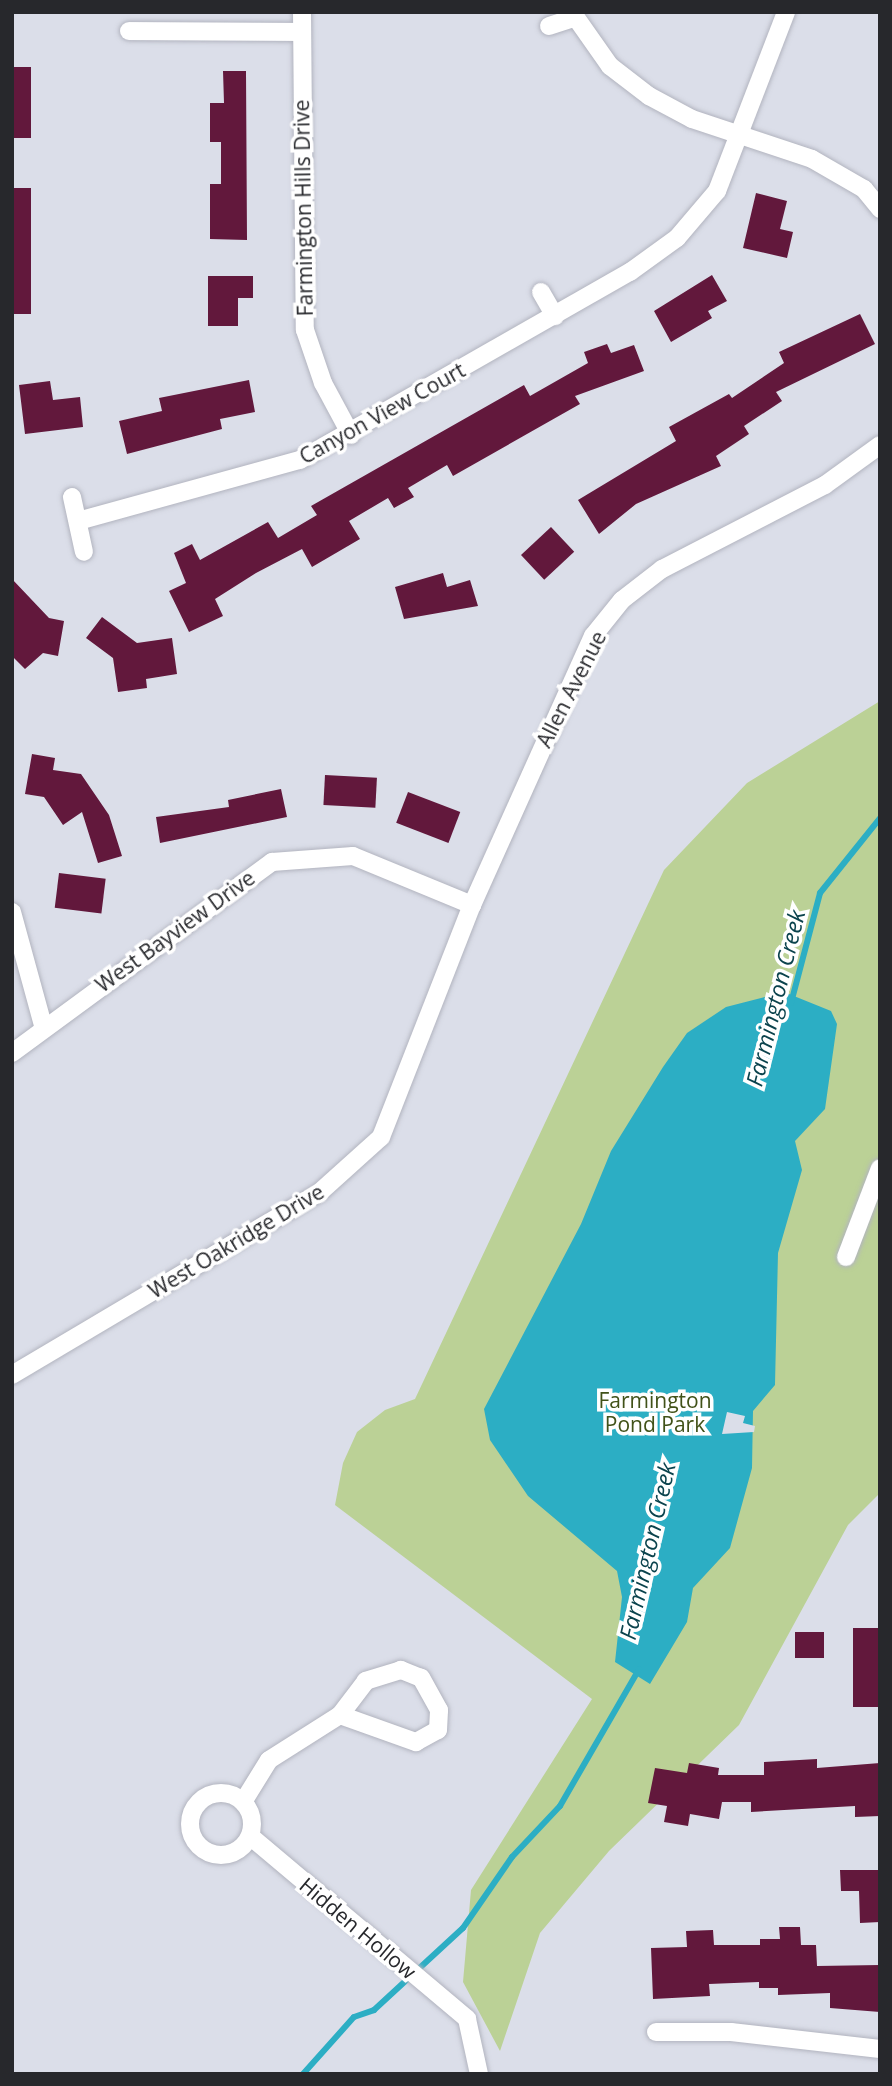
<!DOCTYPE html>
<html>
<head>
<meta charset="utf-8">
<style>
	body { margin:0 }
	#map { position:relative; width:892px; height:2086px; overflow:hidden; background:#dbdee9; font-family:"Open Sans",sans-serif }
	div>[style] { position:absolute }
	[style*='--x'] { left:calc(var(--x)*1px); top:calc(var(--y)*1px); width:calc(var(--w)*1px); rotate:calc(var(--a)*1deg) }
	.green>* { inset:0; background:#bbd196 }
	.water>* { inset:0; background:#2caec4 }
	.pier>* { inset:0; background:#dbdee9 }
	.stream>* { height:6px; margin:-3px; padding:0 3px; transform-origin:3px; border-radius:3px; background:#2caec4 }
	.building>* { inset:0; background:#62183c; transform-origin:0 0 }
	.roads { filter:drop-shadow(0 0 2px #b2b4bf) drop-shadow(0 0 2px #b2b4bf) }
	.street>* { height:18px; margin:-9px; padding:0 9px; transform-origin:9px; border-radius:9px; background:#fff }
	.street>.ring { margin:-9px; padding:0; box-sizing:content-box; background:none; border:18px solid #fff; border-radius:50% }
	span { translate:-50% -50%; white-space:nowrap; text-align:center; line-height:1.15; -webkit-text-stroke:7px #fff; paint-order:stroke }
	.street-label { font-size:21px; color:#27282c }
	.park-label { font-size:21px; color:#415219 }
	.water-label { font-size:23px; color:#0b434d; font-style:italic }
	.frame { position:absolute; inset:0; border:14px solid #27282c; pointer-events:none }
</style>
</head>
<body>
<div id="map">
	<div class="green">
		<div style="clip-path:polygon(880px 701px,880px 1493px,848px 1525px,739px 1725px,609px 1851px,540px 1933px,500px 2051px,463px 1982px,471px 1890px,592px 1699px,335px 1505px,343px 1463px,357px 1432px,385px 1410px,415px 1399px,664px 870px,747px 783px)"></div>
	</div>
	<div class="water">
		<div style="clip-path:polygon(784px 992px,831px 1011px,837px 1024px,825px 1109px,795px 1141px,802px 1170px,778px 1253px,775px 1385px,753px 1411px,752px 1468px,730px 1548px,693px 1588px,687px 1622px,650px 1684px,615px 1662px,622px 1597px,617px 1571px,528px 1496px,490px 1440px,484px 1409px,581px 1224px,611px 1151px,663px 1067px,687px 1033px,726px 1007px)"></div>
	</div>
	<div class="pier">
		<div style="clip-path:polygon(727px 1412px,745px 1416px,743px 1423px,755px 1426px,754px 1432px,722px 1434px)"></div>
	</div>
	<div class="stream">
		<div style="--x:791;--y:1003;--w:114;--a:-75.2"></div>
		<div style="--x:820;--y:893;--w:96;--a:-51.3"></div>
		<div style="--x:303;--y:2074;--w:76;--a:-48.2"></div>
		<div style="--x:354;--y:2017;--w:21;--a:-19"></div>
		<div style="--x:374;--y:2010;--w:121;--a:-42.7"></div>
		<div style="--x:463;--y:1928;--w:86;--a:-55.4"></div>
		<div style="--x:512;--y:1857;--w:70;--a:-46.7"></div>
		<div style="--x:560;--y:1806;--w:158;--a:-60"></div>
	</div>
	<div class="building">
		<div style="left:12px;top:67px;width:19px;height:71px"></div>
		<div style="clip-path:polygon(223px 71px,246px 71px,247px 240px,210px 239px,210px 184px,221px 184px,221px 142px,210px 142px,210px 103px,224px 103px)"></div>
		<div style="left:12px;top:188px;width:19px;height:126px"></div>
		<div style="clip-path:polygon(756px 193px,787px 201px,780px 229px,793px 232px,787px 258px,743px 248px)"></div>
		<div style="clip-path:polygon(712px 275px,727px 301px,708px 311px,712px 318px,671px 342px,654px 311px)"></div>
		<div style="clip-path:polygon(208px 276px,253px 276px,253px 298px,238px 298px,238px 326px,208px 326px)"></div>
		<div style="clip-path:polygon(860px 314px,875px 344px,776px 392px,782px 401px,744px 426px,749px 434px,716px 456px,721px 466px,636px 504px,599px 534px,578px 500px,676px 441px,669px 427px,729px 394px,732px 398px,784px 363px,779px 352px)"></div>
		<div style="clip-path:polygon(607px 344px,611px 353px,634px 345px,644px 371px,575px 396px,580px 404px,453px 476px,447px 465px,408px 488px,414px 497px,394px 508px,388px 498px,349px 521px,360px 539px,312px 567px,302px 549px,256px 573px,215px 599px,223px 616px,189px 632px,169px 591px,186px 583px,174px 553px,192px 544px,200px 560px,268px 522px,278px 538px,317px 515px,311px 506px,524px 385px,530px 396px,588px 363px,584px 352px)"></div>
		<div style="clip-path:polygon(249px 380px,255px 412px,220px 419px,222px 429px,127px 454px,119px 421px,162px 411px,159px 398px)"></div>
		<div style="clip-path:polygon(50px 381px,53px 400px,80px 397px,83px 427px,25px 434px,19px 385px)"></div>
		<div style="left:551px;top:527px;width:34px;height:41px;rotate:47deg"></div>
		<div style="clip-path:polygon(443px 573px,447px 587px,470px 580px,478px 606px,404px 619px,395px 587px)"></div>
		<div style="clip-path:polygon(12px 579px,49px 618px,64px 621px,58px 656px,43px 653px,25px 669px,12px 656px)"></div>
		<div style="clip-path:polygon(102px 617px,137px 643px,172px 638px,177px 674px,146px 679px,147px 688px,118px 692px,113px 658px,86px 638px)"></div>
		<div style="clip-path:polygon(32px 754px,55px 758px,53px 770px,81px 774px,109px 815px,122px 856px,98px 863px,82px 812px,63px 825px,44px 797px,25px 794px)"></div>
		<div style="left:325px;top:775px;width:52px;height:30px;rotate:3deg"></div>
		<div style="clip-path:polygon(281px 789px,287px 817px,160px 843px,156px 817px,229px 807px,228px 800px)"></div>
		<div style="left:408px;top:792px;width:56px;height:33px;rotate:21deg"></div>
		<div style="left:59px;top:873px;width:47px;height:35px;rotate:7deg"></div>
		<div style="left:880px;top:1628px;width:79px;height:27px;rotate:90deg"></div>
		<div style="left:824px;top:1632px;width:26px;height:29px;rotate:90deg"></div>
		<div style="clip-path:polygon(817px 1759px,817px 1768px,880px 1763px,880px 1816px,855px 1817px,855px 1806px,751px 1812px,751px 1802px,722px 1802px,719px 1819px,690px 1814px,688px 1826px,664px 1822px,667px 1806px,648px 1803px,655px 1768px,687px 1773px,689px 1763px,719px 1768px,718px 1775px,764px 1775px,764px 1762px)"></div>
		<div style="clip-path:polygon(840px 1870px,880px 1870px,880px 1922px,860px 1923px,859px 1891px,841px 1891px)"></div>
		<div style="clip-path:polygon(779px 1927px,800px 1927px,801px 1945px,816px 1945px,817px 1966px,880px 1965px,880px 2012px,830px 2008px,830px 1993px,778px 1995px,778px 1988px,759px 1988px,759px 1982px,709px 1984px,710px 1996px,653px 1999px,651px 1948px,687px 1947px,686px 1931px,713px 1930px,714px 1945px,760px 1945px,760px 1939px,780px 1939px)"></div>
	</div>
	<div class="roads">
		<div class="street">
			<div style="--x:302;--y:12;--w:318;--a:89.5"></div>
			<div style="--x:305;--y:330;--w:56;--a:71.2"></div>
			<div style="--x:323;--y:383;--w:59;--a:61.7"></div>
			<div style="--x:572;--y:12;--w:66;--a:54.9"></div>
			<div style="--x:610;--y:66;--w:49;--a:37.6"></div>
			<div style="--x:649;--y:96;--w:49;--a:28.1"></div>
			<div style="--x:692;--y:119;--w:126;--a:18.4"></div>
			<div style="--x:812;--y:159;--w:60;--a:30"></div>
			<div style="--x:864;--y:189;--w:26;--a:51"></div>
			<div style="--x:549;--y:26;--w:25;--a:-18"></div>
			<div style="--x:129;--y:31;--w:171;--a:0.3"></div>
			<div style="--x:541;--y:292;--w:28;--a:60"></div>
			<div style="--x:72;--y:497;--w:56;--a:77.7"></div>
			<div style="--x:78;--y:521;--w:230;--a:-15.4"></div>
			<div style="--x:300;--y:460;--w:380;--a:-29.7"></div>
			<div style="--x:630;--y:272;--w:58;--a:-35.9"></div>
			<div style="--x:677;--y:238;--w:62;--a:-49.6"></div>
			<div style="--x:717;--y:191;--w:192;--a:-68.9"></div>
			<div style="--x:12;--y:912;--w:121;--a:74.7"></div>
			<div style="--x:12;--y:1053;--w:323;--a:-36.3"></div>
			<div style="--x:272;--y:862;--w:81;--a:-4.2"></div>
			<div style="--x:353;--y:856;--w:129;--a:22.4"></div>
			<div style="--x:846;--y:1257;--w:95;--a:-69.1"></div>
			<div style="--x:12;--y:1375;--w:358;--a:-30.7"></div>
			<div style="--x:320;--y:1192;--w:82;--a:-42"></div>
			<div style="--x:381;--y:1137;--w:249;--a:-68.6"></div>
			<div style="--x:472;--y:905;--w:295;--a:-65.8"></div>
			<div style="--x:593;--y:636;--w:46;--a:-51.1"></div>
			<div style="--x:622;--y:600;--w:51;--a:-37.8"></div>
			<div style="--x:662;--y:569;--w:183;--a:-27.3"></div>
			<div style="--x:825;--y:485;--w:68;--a:-36"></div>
			<div class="ring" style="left:190px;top:1793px;width:44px;height:44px"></div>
			<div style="--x:243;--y:1802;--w:49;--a:-58.2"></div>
			<div style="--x:269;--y:1760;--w:84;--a:-32.4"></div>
			<div style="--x:340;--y:1715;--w:81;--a:19.6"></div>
			<div style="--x:416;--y:1742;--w:25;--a:-29"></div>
			<div style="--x:438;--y:1730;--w:20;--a:-87"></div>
			<div style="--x:439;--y:1710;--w:37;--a:-119"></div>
			<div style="--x:421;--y:1678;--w:22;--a:-158"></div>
			<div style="--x:401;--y:1670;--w:37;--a:163"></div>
			<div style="--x:366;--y:1681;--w:43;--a:127.4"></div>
			<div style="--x:250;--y:1836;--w:284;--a:40.1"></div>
			<div style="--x:467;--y:2019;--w:56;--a:77.7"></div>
			<div style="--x:656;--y:2032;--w:75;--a:0"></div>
			<div style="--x:731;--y:2032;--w:150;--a:6.5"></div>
		</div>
	</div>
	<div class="street-label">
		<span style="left:303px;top:208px;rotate:-91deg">Farmington Hills Drive</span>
		<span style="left:382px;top:413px;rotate:-29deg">Canyon View Court</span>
		<span style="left:571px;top:689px;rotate:-63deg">Allen Avenue</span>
		<span style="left:175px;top:931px;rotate:-36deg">West Bayview Drive</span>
		<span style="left:236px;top:1241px;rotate:-31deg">West Oakridge Drive</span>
		<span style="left:358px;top:1928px;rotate:40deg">Hidden Hollow</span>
	</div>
	<div class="park-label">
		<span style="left:655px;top:1412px">Farmington<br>Pond Park</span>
	</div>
	<div class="water-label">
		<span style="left:775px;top:998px;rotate:-76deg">Farmington Creek</span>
		<span style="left:647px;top:1551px;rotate:-77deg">Farmington Creek</span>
	</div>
	<div class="frame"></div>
</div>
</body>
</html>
